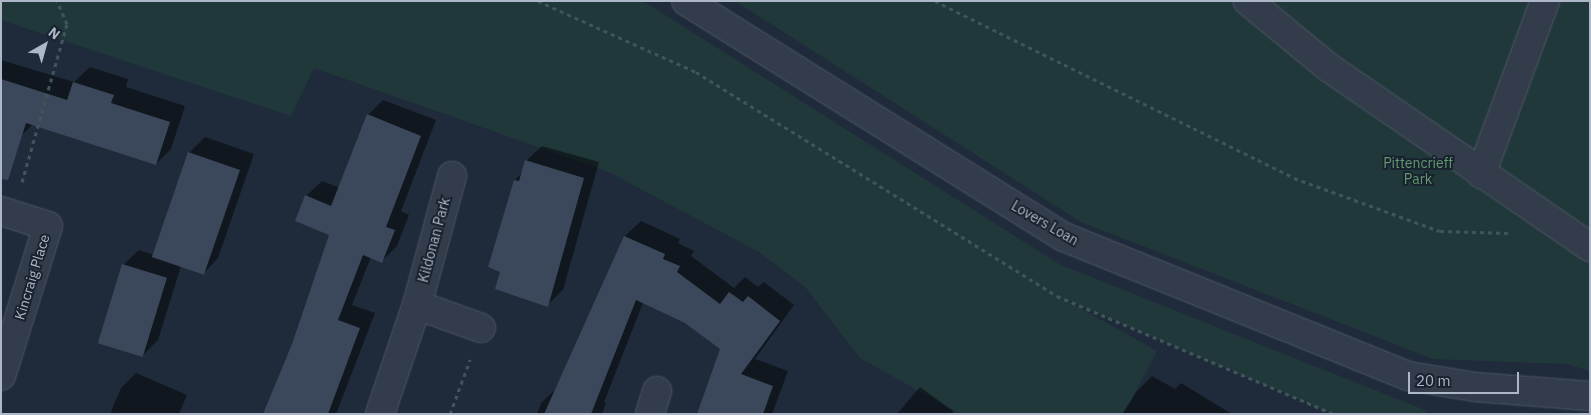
<!DOCTYPE html>
<html>
<head>
<meta charset="utf-8">
<style>
	body { margin:0 }
	#map { position:relative; width:1591px; height:415px; overflow:hidden; background:#1f2b3a; font-family:"IBM Plex Sans",sans-serif }
	div>[style] { position:absolute }
	[style*='--x'] { left:calc(var(--x)*1px); top:calc(var(--y)*1px); width:calc(var(--w)*1px); rotate:calc(var(--a)*1deg) }
	.green>* { inset:0; background:#21383b }
	.shadow>* { inset:0; background:#0007 }
	.building>* { inset:0; background:#3b485b; transform-origin:0 0 }
	.path>* { height:3px; margin-top:-1.5px; transform-origin:0; background:repeating-linear-gradient(90deg,#3f5559 0 4px,transparent 0 8px) }
	.roads { filter:drop-shadow(0 0 1px #4e5765) drop-shadow(0 0 1px #4e5765) }
	.pedestrian>* { height:28px; margin:-14px; padding:0 14px; transform-origin:14px; border-radius:14px; background:#333c4b }
	.minor>* { height:28px; margin:-14px; padding:0 14px; transform-origin:14px; border-radius:14px; background:#333c4b }
	.tertiary>* { height:28px; margin:-14px; padding:0 14px; transform-origin:14px; border-radius:14px; background:#333c4b }
	span { translate:-50% -50%; white-space:nowrap; text-align:center; line-height:1.15; -webkit-text-stroke:4px #19222f; paint-order:stroke }
	.park-label { font-size:14px; color:#639970 }
	.street-label { font-size:14px; color:#aeb7c7 }
	.frame { position:absolute; inset:0; border:2px solid #aeb7c7; pointer-events:none }
	.north { position:absolute; left:20px; top:20px; width:50px; height:50px; -webkit-text-stroke:4px #19222f; paint-order:stroke; rotate:38deg; font-size:14px; font-weight:700; line-height:20px; text-align:center; color:#aeb7c7 }
	.north::after { content:''; display:block; margin:auto; width:18px; height:22px; background:#aeb7c7; clip-path:polygon(50% 0,100% 100%,50% 72%,0 100%) }
	.scale { position:absolute; left:1408px; top:372px; width:111px; height:22px; box-sizing:border-box; border:2px solid #aeb7c7; border-top:0; padding-left:6px; font-size:15px; line-height:18px; white-space:nowrap; color:#aeb7c7; -webkit-text-stroke:4px #19222f; paint-order:stroke }
</style>
</head>
<body>
<div id="map">
	<div class="green">
		<div style="clip-path:polygon(1px 1px,643px 1px,1059px 264px,1425px 410px,1426px 414px,1333px 414px,1064px 299px,1157px 351px,1124px 414px,960px 414px,860px 358px,806px 288px,759px 252px,609px 172px,314px 68px,291px 116px,1px 20px)"></div>
		<div style="clip-path:polygon(735px 1px,1590px 1px,1590px 371px,1567px 364px,1433px 359px,1081px 222px)"></div>
	</div>
	<div class="shadow">
		<div style="clip-path:polygon(1px 60px,74px 82px,90px 67px,128px 79px,126px 87px,185px 106px,171px 149px,156px 164px,33px 124px,21px 136px,1px 130px)"></div>
		<div style="clip-path:polygon(383px 100px,436px 120px,401px 211px,409px 215px,397px 246px,382px 261px,371px 257px,352px 305px,375px 313px,336px 414px,265px 414px,293px 344px,331px 234px,306px 196px,322px 181px,340px 188px,368px 115px)"></div>
		<div style="clip-path:polygon(205px 137px,254px 154px,218px 258px,203px 274px,181px 266px,158px 340px,143px 355px,123px 265px,139px 250px,154px 255px,189px 153px)"></div>
		<div style="clip-path:polygon(542px 146px,599px 162px,563px 290px,547px 305px,502px 271px,515px 180px,523px 172px,526px 161px)"></div>
		<div style="clip-path:polygon(641px 221px,680px 239px,678px 243px,694px 251px,691px 256px,734px 288px,745px 277px,758px 287px,764px 282px,794px 305px,755px 359px,788px 371px,772px 414px,698px 414px,722px 349px,685px 322px,643px 303px,604px 402px,606px 403px,602px 414px,537px 414px,541px 403px,557px 388px,625px 236px)"></div>
		<div style="clip-path:polygon(136px 373px,187px 395px,179px 414px,110px 414px,121px 388px)"></div>
		<div style="clip-path:polygon(1152px 376px,1175px 389px,1181px 383px,1232px 414px,1122px 414px,1137px 391px)"></div>
		<div style="clip-path:polygon(920px 387px,953px 411px,952px 414px,897px 414px)"></div>
	</div>
	<div class="building">
		<div style="clip-path:polygon(1px 79px,67px 100px,73px 82px,114px 95px,111px 103px,170px 122px,156px 165px,26px 123px,8px 180px,1px 179px)"></div>
		<div style="clip-path:polygon(367px 114px,421px 136px,386px 227px,395px 230px,382px 263px,363px 255px,338px 320px,360px 328px,328px 414px,263px 414px,292px 344px,329px 235px,295px 221px,305px 195px,331px 206px)"></div>
		<div style="left:188px;top:152px;width:55px;height:111px;rotate:19deg"></div>
		<div style="clip-path:polygon(525px 160px,584px 178px,548px 307px,495px 289px,500px 272px,488px 267px,514px 180px,519px 181px)"></div>
		<div style="clip-path:polygon(624px 236px,665px 254px,663px 259px,680px 266px,677px 272px,720px 304px,729px 292px,743px 302px,748px 296px,780px 321px,741px 374px,773px 386px,763px 414px,697px 414px,720px 349px,685px 323px,636px 300px,591px 414px,544px 414px)"></div>
		<div style="left:122px;top:264px;width:47px;height:83px;rotate:17deg"></div>
	</div>
	<div class="path">
		<div style="--x:538;--y:1;--w:173;--a:24.2"></div>
		<div style="--x:696;--y:72;--w:425;--a:31.8"></div>
		<div style="--x:1057;--y:296;--w:300;--a:23.1"></div>
		<div style="--x:935;--y:1;--w:400;--a:26.2"></div>
		<div style="--x:1294;--y:178;--w:155;--a:20"></div>
		<div style="--x:1440;--y:231;--w:69;--a:1.7"></div>
		<div style="--x:22;--y:182;--w:164;--a:-74.1"></div>
		<div style="--x:67;--y:24;--w:25;--a:-113"></div>
		<div style="--x:450;--y:414;--w:58;--a:-69.7"></div>
	</div>
	<div class="roads">
		<div class="pedestrian">
			<div style="--x:1248;--y:1;--w:104;--a:39.5"></div>
			<div style="--x:1328;--y:67;--w:318;--a:34.5"></div>
			<div style="--x:1481;--y:174;--w:184;--a:-69.7"></div>
		</div>
		<div class="minor">
			<div style="--x:1;--y:211;--w:49;--a:17.7"></div>
			<div style="--x:48;--y:226;--w:157;--a:107.4"></div>
			<div style="--x:417;--y:305;--w:68;--a:19.8"></div>
			<div style="--x:380;--y:414;--w:115;--a:-71.3"></div>
			<div style="--x:417;--y:305;--w:134;--a:-74.8"></div>
			<div style="--x:650;--y:414;--w:24;--a:-73"></div>
		</div>
		<div class="tertiary">
			<div style="--x:686;--y:1;--w:446;--a:32"></div>
			<div style="--x:1064;--y:237;--w:371;--a:22"></div>
			<div style="--x:1408;--y:376;--w:68;--a:9.3"></div>
			<div style="--x:1475;--y:387;--w:115;--a:4.5"></div>
		</div>
	</div>
	<div class="park-label">
		<span style="left:1418px;top:171px">Pittencrieff<br>Park</span>
	</div>
	<div class="street-label">
		<span style="left:1045px;top:223px;rotate:30deg">Lovers Loan</span>
		<span style="left:434px;top:240px;rotate:-75deg">Kildonan Park</span>
		<span style="left:32px;top:277px;rotate:-73deg">Kincraig Place</span>
	</div>
	<div class="frame"></div>
	<div class="north">N</div>
	<div class="scale">20 m</div>
</div>
</body>
</html>
